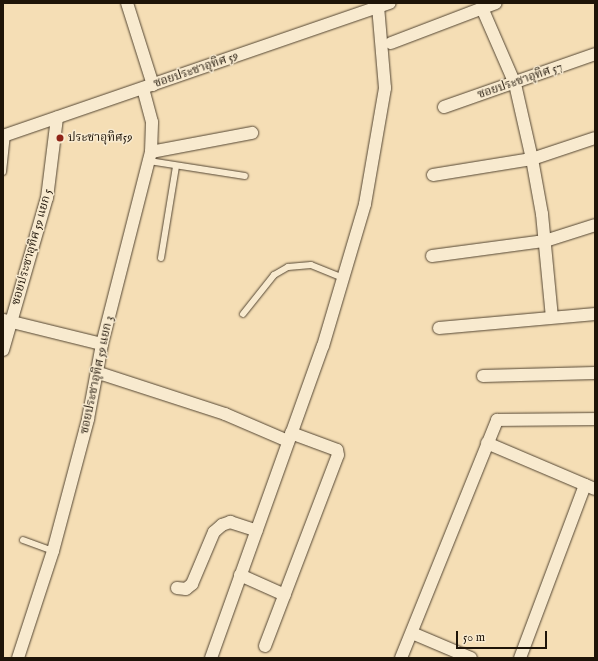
<!DOCTYPE html>
<html>
<head>
<meta charset="utf-8">
<style>
	body { margin:0 }
	#map { position:relative; width:598px; height:661px; overflow:hidden; background:#f5deb5; font-family:"IM FELL English","Noto Serif Thai",serif }
	div>[style] { position:absolute }
	[style*='--x'] { left:calc(var(--x)*1px); top:calc(var(--y)*1px); width:calc(var(--w)*1px); rotate:calc(var(--a)*1deg) }
	.roads { filter:drop-shadow(0 0 1px #544633) drop-shadow(0 0 1px #544633) }
	.lane>* { height:6px; margin:-3px; padding:0 3px; transform-origin:3px; border-radius:3px; background:#f8eacf }
	.street>* { height:12px; margin:-6px; padding:0 6px; transform-origin:6px; border-radius:6px; background:#f8eacf }
	.dots>* { width:11px; height:11px; translate:-50% -50%; box-sizing:border-box; border:2px solid #f8eacf; border-radius:50% }
	span { translate:-50% -50%; white-space:nowrap; text-align:center; line-height:1.15; -webkit-text-stroke:3px #f8eacf; paint-order:stroke }
	.street-label { font-size:12px; color:#1e1408 }
	.poi-label { font-size:12px; color:#1e1408 }
	.left { translate:0 -50%; text-align:left }
	.frame { position:absolute; inset:0; border:4px solid #1e1408; pointer-events:none }
	.scale { position:absolute; left:456px; top:631px; width:91px; height:18px; box-sizing:border-box; border:2px solid #1e1408; border-top:0; padding-left:5px; font-size:12px; line-height:14px; white-space:nowrap; color:#1e1408; -webkit-text-stroke:3px #f8eacf; paint-order:stroke }
</style>
</head>
<body>
<div id="map">
	<div class="roads">
		<div class="lane">
			<div style="--x:149;--y:161;--w:97;--a:8.9"></div>
			<div style="--x:3;--y:172;--w:38;--a:-84"></div>
			<div style="--x:161;--y:258;--w:93;--a:-80.7"></div>
			<div style="--x:243;--y:314;--w:50;--a:-51.5"></div>
			<div style="--x:274;--y:275;--w:16;--a:-30"></div>
			<div style="--x:288;--y:267;--w:23;--a:-5"></div>
			<div style="--x:311;--y:265;--w:35;--a:22"></div>
			<div style="--x:23;--y:540;--w:32;--a:20"></div>
		</div>
		<div class="street">
			<div style="--x:127;--y:3;--w:86;--a:72.4"></div>
			<div style="--x:482;--y:8;--w:83;--a:66.5"></div>
			<div style="--x:515;--y:84;--w:77;--a:77.2"></div>
			<div style="--x:532;--y:159;--w:56;--a:79.7"></div>
			<div style="--x:542;--y:214;--w:103;--a:84.5"></div>
			<div style="--x:391;--y:43;--w:112;--a:-20.9"></div>
			<div style="--x:444;--y:107;--w:160;--a:-19.3"></div>
			<div style="--x:3;--y:136;--w:409;--a:-19"></div>
			<div style="--x:151;--y:152;--w:103;--a:-10.7"></div>
			<div style="--x:433;--y:175;--w:100;--a:-9.2"></div>
			<div style="--x:532;--y:159;--w:66;--a:-18.4"></div>
			<div style="--x:432;--y:256;--w:114;--a:-7.6"></div>
			<div style="--x:545;--y:241;--w:52;--a:-17.7"></div>
			<div style="--x:4;--y:320;--w:101;--a:13.8"></div>
			<div style="--x:439;--y:328;--w:157;--a:-5.1"></div>
			<div style="--x:3;--y:350;--w:158;--a:-73.9"></div>
			<div style="--x:47;--y:198;--w:81;--a:-82.9"></div>
			<div style="--x:99;--y:373;--w:133;--a:18"></div>
			<div style="--x:225;--y:414;--w:69;--a:23.2"></div>
			<div style="--x:483;--y:376;--w:112;--a:-1.5"></div>
			<div style="--x:487;--y:443;--w:117;--a:23.1"></div>
			<div style="--x:240;--y:575;--w:49;--a:24"></div>
			<div style="--x:177;--y:588;--w:9;--a:6"></div>
			<div style="--x:186;--y:589;--w:8;--a:-40"></div>
			<div style="--x:192;--y:584;--w:56;--a:-67.1"></div>
			<div style="--x:214;--y:532;--w:11;--a:-41"></div>
			<div style="--x:222;--y:525;--w:9;--a:-21"></div>
			<div style="--x:230;--y:522;--w:28;--a:18"></div>
			<div style="--x:412;--y:633;--w:64;--a:23"></div>
			<div style="--x:265;--y:646;--w:204;--a:-69.1"></div>
			<div style="--x:338;--y:455;--w:5;--a:-101"></div>
			<div style="--x:337;--y:450;--w:49;--a:-159.7"></div>
			<div style="--x:18;--y:658;--w:113;--a:-71.9"></div>
			<div style="--x:53;--y:551;--w:137;--a:-75.1"></div>
			<div style="--x:88;--y:419;--w:76;--a:-79.4"></div>
			<div style="--x:102;--y:344;--w:198;--a:-75.7"></div>
			<div style="--x:151;--y:152;--w:30;--a:-88"></div>
			<div style="--x:152;--y:122;--w:35;--a:-105"></div>
			<div style="--x:211;--y:658;--w:331;--a:-70.3"></div>
			<div style="--x:323;--y:346;--w:148;--a:-73.5"></div>
			<div style="--x:365;--y:204;--w:118;--a:-80.2"></div>
			<div style="--x:385;--y:88;--w:81;--a:-94.9"></div>
			<div style="--x:401;--y:658;--w:257;--a:-68"></div>
			<div style="--x:497;--y:420;--w:98;--a:-0.6"></div>
			<div style="--x:520;--y:658;--w:185;--a:-69.4"></div>
		</div>
	</div>
	<div class="dots">
		<div style="left:60px;top:138px;background:#8f2418"></div>
	</div>
	<div class="street-label">
		<span style="left:196px;top:70px;rotate:-19deg">ซอยประชาอุทิศ 59</span>
		<span style="left:520px;top:81px;rotate:-19deg">ซอยประชาอุทิศ 57</span>
		<span style="left:32px;top:247px;rotate:-74deg">ซอยประชาอุทิศ 59 แยก 5</span>
		<span style="left:97px;top:375px;rotate:-78deg">ซอยประชาอุทิศ 59 แยก 3</span>
	</div>
	<div class="poi-label">
		<span class="left" style="left:68px;top:138px">ประชาอุทิศ59</span>
	</div>
	<div class="frame"></div>
	<div class="scale">50 m</div>
</div>
</body>
</html>
